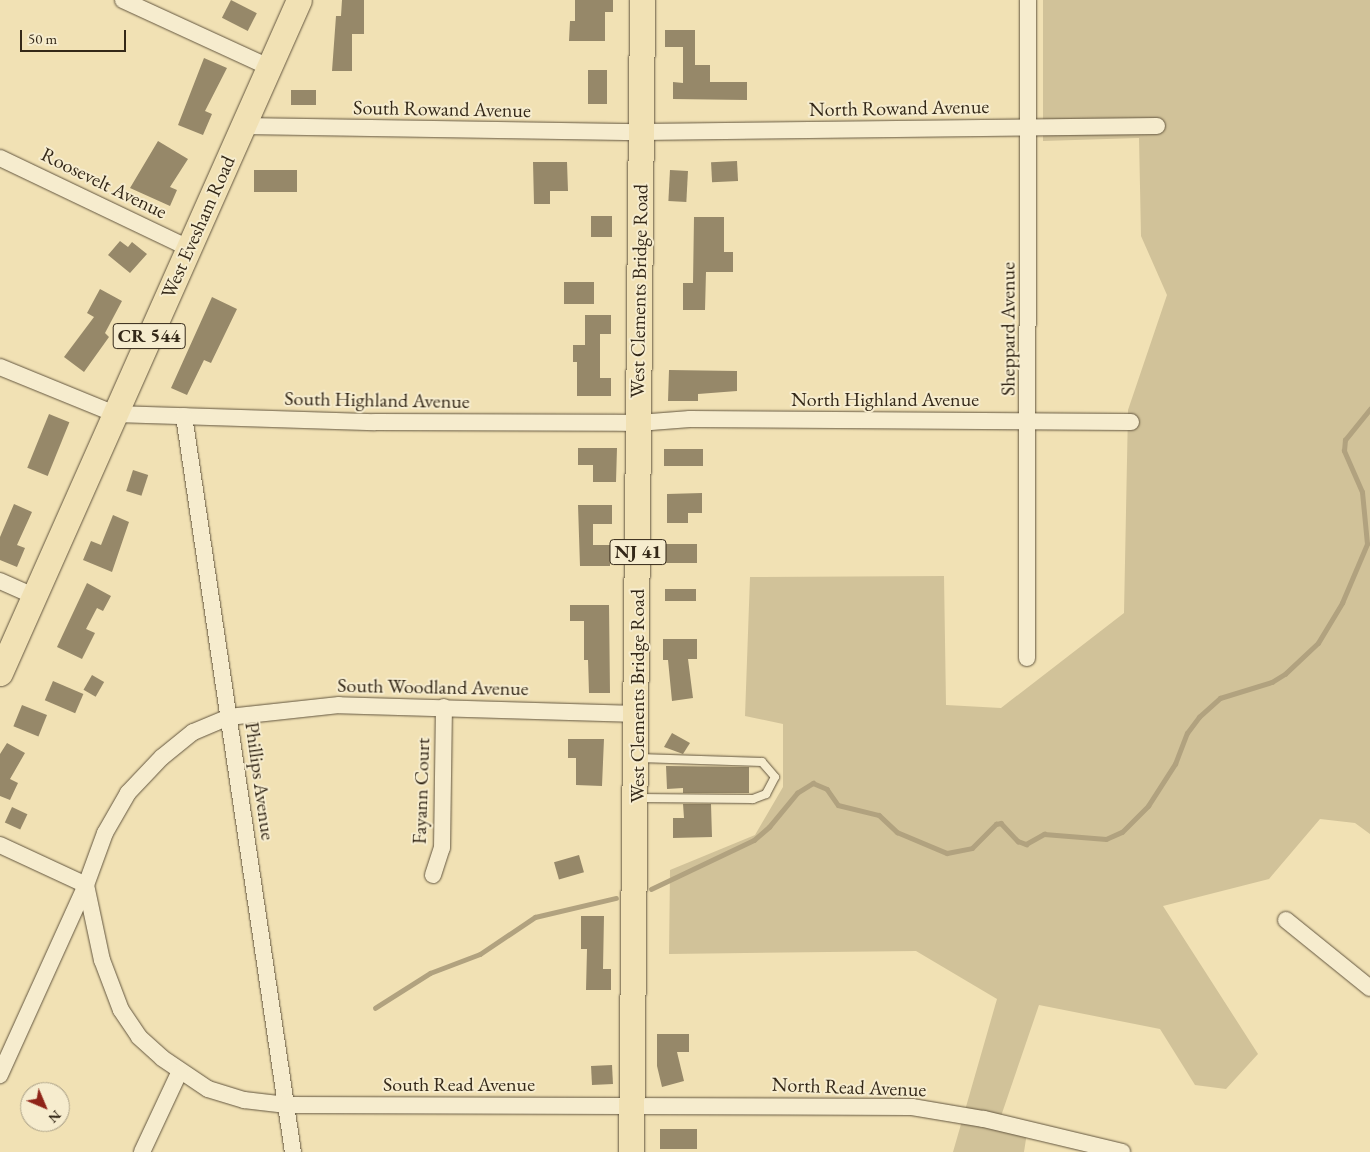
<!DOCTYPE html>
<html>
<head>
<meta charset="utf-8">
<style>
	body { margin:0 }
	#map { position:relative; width:1370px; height:1152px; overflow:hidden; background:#f1e1b4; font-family:"EB Garamond",serif }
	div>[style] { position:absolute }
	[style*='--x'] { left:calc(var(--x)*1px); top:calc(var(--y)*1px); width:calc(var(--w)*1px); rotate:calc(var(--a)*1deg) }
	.green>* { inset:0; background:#d1c299 }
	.stream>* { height:4.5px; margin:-2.25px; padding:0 2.25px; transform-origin:2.25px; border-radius:2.25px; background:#b1a27f }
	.building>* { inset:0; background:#968869; transform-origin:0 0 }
	.roads { filter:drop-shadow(0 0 1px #63563f) drop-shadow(0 0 1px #63563f) }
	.lane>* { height:8px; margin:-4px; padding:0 4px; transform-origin:4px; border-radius:4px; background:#f6ecce }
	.street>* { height:16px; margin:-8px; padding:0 8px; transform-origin:8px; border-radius:8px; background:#f6ecce }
	.primary>* { height:25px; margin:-12.5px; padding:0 12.5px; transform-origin:12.5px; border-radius:12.5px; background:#f1e1b4 }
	span { translate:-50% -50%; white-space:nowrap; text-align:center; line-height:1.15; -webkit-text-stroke:4px #f6ecce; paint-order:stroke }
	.shield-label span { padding:1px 4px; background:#f6ecce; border:1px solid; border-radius:4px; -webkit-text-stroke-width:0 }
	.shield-label { font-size:19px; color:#342818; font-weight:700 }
	.street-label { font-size:20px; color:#342818 }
	.north { position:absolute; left:20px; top:1082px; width:50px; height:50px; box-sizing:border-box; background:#f6ecce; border:1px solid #a89e85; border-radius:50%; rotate:135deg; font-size:14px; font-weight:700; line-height:20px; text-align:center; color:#342818 }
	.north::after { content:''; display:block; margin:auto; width:18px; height:22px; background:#8f2418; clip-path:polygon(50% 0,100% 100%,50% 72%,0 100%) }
	.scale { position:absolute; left:20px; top:30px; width:106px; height:22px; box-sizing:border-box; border:2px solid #342818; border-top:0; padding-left:6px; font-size:15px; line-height:18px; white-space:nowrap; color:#342818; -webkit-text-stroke:4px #f6ecce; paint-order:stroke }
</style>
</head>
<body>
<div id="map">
	<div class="green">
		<div style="clip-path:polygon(1043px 0,1370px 0,1370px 834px,1355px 823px,1320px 819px,1269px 879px,1163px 906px,1258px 1054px,1226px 1089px,1195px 1085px,1160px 1029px,1039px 1005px,999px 1122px,1028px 1126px,1024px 1152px,953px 1152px,997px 999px,916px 951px,669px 954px,670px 870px,755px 835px,783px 787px,783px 724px,745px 716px,750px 577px,944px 576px,946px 705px,1001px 708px,1124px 613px,1128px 410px,1167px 295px,1141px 236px,1139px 138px,1043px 141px)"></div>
	</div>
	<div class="stream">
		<div style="--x:651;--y:889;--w:114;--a:-25.4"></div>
		<div style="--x:754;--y:840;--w:20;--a:-41"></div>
		<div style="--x:769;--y:827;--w:44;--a:-50.5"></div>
		<div style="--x:797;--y:793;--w:19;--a:-32"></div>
		<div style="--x:813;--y:783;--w:15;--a:23"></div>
		<div style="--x:827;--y:789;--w:19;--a:55"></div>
		<div style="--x:838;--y:805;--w:42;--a:13.7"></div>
		<div style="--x:879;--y:815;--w:25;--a:43"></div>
		<div style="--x:897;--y:832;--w:54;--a:22.8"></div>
		<div style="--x:947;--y:853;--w:25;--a:-11"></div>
		<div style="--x:972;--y:848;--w:34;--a:-45"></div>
		<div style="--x:996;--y:824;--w:5;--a:-11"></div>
		<div style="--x:1001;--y:823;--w:25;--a:47"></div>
		<div style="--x:1018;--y:841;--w:9;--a:21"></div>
		<div style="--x:1026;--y:844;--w:21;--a:-29"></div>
		<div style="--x:1044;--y:834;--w:62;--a:4.6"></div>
		<div style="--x:1106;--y:839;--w:17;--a:-24"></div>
		<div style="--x:1122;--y:832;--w:37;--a:-45"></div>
		<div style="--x:1148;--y:806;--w:50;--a:-57.3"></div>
		<div style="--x:1175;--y:764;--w:33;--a:-69"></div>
		<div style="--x:1187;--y:733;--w:20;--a:-53"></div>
		<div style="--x:1199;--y:717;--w:28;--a:-42"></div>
		<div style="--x:1220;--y:698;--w:54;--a:-17.1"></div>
		<div style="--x:1272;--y:682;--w:15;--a:-32"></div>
		<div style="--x:1285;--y:674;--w:45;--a:-43.2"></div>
		<div style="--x:1318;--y:643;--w:47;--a:-59"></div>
		<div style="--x:1342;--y:603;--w:64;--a:-67"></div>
		<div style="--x:1367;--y:544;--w:52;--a:-95.5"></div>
		<div style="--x:1362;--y:492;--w:45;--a:-113.7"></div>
		<div style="--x:1344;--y:451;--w:11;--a:-85"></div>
		<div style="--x:1345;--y:440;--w:40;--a:-51"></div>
		<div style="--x:375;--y:1008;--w:65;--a:-32.5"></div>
		<div style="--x:430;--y:973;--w:53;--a:-20.8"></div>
		<div style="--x:480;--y:954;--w:66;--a:-33.9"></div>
		<div style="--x:535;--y:917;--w:83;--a:-13.2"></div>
	</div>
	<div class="building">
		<div style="left:231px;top:0;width:29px;height:20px;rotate:27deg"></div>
		<div style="clip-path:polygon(342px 0,364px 0,364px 34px,352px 34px,352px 71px,332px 71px,336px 16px,341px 16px)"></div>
		<div style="clip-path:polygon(575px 0,613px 0,613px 12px,605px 12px,605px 41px,569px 41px,570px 21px,575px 21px)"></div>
		<div style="clip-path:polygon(665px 30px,695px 30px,695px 65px,710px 65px,710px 82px,747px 82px,747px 100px,673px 99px,673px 82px,683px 83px,683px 47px,665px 47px)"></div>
		<div style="clip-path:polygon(204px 58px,227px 68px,205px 111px,212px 114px,203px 135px,178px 125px)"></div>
		<div style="left:588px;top:70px;width:19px;height:34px"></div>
		<div style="left:291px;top:90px;width:25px;height:15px"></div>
		<div style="clip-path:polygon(158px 141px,188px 159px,170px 187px,177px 190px,170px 206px,130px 188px)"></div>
		<div style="left:737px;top:161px;width:20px;height:26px;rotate:87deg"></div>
		<div style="clip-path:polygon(533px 162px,567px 162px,568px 191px,550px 191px,550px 204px,534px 204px)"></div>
		<div style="left:254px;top:170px;width:43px;height:22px"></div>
		<div style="left:670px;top:170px;width:18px;height:31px;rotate:3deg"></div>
		<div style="left:591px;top:216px;width:21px;height:21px"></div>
		<div style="clip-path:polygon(694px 217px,724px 217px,724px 252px,733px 252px,733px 272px,706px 272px,705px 310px,683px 310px,683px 283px,693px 283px)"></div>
		<div style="clip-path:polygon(120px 241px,128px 247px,132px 242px,147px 254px,130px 273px,108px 255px)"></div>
		<div style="left:564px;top:282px;width:30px;height:22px"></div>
		<div style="clip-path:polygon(100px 289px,122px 301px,105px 333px,109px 337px,84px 372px,64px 357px,94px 317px,87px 313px)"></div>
		<div style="clip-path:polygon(212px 297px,237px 309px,211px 363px,204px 360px,187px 395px,171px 388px)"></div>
		<div style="clip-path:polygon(585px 315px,611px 315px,611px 334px,600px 334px,600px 378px,611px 378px,611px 396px,577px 396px,577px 362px,573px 362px,573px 345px,585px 345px)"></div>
		<div style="clip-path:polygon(669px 370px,737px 371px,737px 391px,698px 394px,698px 401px,668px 401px)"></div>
		<div style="left:49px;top:414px;width:22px;height:58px;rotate:22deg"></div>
		<div style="clip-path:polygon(578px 448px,617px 448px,616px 482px,593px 482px,593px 465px,578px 465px)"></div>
		<div style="left:664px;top:449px;width:39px;height:17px"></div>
		<div style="left:133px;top:470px;width:16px;height:22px;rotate:18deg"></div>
		<div style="clip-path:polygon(702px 493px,702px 513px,688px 513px,688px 523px,667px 523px,667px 494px)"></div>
		<div style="clip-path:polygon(14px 504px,32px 512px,17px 545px,25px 548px,17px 567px,0 560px,0 537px)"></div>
		<div style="clip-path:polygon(578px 505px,612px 505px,612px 524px,593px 524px,593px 545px,610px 545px,610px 566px,580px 566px)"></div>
		<div style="clip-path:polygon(113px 515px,129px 522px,112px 572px,83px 560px,91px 541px,101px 545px)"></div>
		<div style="left:665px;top:544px;width:32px;height:19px"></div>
		<div style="clip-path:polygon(87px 583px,111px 596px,103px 611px,97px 608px,86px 629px,95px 633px,82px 659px,57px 647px)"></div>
		<div style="left:665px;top:589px;width:31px;height:12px"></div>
		<div style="clip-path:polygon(570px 605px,609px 605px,610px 693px,589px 693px,588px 660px,584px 660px,584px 621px,570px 621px)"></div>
		<div style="clip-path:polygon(663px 639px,697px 639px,697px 659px,688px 659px,693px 698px,672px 701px,668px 660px,663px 660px)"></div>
		<div style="left:92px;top:675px;width:14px;height:17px;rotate:30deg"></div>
		<div style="left:53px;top:681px;width:33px;height:21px;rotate:23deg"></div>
		<div style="left:22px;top:705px;width:27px;height:23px;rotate:22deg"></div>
		<div style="clip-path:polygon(672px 733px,690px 743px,683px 754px,664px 747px)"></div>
		<div style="clip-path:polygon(568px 739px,604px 739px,602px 786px,576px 785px,576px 758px,568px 758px)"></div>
		<div style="clip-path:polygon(7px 743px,25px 753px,10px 779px,18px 783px,10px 800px,0 796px,0 754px)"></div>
		<div style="clip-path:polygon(666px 766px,749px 767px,749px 793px,683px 793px,683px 788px,667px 789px)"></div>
		<div style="clip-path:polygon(683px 804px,711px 804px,712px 837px,673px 838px,673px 818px,684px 818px)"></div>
		<div style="left:12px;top:807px;width:17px;height:17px;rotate:25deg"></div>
		<div style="left:579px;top:855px;width:18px;height:26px;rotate:74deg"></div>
		<div style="clip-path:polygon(581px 916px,604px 916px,603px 969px,611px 969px,611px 990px,586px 990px,587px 949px,581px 949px)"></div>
		<div style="clip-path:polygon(657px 1034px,689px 1034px,689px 1052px,677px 1052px,684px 1081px,662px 1087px,657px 1066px)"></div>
		<div style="left:612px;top:1065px;width:19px;height:21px;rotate:87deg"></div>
		<div style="left:660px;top:1129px;width:37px;height:20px"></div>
	</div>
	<div class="roads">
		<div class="lane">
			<div style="--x:638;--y:798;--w:115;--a:0.5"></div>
			<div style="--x:753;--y:799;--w:14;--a:-21"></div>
			<div style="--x:766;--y:794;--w:19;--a:-62"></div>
			<div style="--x:775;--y:777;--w:20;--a:-131"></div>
			<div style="--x:762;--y:762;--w:123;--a:-178.1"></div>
		</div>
		<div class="street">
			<div style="--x:123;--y:0;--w:161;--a:24.7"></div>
			<div style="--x:243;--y:126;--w:398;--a:0.9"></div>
			<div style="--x:641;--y:132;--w:516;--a:-0.67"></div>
			<div style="--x:0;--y:158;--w:209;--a:25.5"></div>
			<div style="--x:0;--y:367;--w:124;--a:22.2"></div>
			<div style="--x:115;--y:414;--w:260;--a:1.8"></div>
			<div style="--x:375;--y:422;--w:263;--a:0.2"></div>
			<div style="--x:638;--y:423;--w:52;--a:-4.4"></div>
			<div style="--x:690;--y:419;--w:441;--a:0.4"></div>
			<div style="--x:184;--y:416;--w:744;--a:81.58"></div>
			<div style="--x:0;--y:581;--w:37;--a:24"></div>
			<div style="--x:1027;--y:658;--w:658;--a:-89.91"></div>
			<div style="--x:638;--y:714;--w:299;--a:-178.3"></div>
			<div style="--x:339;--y:705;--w:111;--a:173.8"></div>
			<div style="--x:229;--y:717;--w:39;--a:157"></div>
			<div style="--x:193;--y:732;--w:40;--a:141"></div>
			<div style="--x:162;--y:757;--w:50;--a:133.4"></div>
			<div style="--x:128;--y:793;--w:46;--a:119.9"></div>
			<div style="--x:105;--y:833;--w:55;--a:110.1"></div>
			<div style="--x:86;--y:885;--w:77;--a:78"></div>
			<div style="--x:102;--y:960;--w:53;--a:69.2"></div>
			<div style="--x:121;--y:1010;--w:32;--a:56"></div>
			<div style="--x:139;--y:1037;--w:31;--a:42"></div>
			<div style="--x:162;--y:1058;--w:55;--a:34"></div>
			<div style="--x:208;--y:1089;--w:38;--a:17"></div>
			<div style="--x:244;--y:1100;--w:43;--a:6.6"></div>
			<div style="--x:287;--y:1105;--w:625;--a:0.18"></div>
			<div style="--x:912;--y:1107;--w:73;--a:9.5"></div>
			<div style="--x:984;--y:1119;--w:142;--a:13.4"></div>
			<div style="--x:0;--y:845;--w:95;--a:24.9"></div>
			<div style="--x:86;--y:885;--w:209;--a:114.4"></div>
			<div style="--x:433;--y:875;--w:28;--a:-72"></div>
			<div style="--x:442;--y:848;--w:141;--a:-89.2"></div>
			<div style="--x:1286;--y:920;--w:108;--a:39"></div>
			<div style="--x:142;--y:1152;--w:89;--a:-64.9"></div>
		</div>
		<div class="primary">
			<div style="--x:0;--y:673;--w:736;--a:-66.05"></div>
			<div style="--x:631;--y:1152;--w:1152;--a:-89.45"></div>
		</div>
	</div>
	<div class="shield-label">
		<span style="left:149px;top:336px">CR 544</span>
		<span style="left:638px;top:552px">NJ 41</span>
	</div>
	<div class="street-label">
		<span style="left:899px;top:108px;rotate:-1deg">North Rowand Avenue</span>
		<span style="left:442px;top:109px;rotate:1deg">South Rowand Avenue</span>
		<span style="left:104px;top:183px;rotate:26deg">Roosevelt Avenue</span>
		<span style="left:198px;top:227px;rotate:-66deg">West Evesham Road</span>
		<span style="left:639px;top:291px;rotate:-89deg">West Clements Bridge Road</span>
		<span style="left:1008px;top:329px;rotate:-90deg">Sheppard Avenue</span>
		<span style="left:885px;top:399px">North Highland Avenue</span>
		<span style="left:377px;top:400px;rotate:1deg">South Highland Avenue</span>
		<span style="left:433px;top:687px;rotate:1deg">South Woodland Avenue</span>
		<span style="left:637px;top:696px;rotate:-90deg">West Clements Bridge Road</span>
		<span style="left:260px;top:781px;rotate:82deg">Phillips Avenue</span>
		<span style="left:421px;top:791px;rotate:-88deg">Fayann Court</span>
		<span style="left:459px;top:1084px">South Read Avenue</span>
		<span style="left:849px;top:1087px;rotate:2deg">North Read Avenue</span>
	</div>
	<div class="north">N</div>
	<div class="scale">50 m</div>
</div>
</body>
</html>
